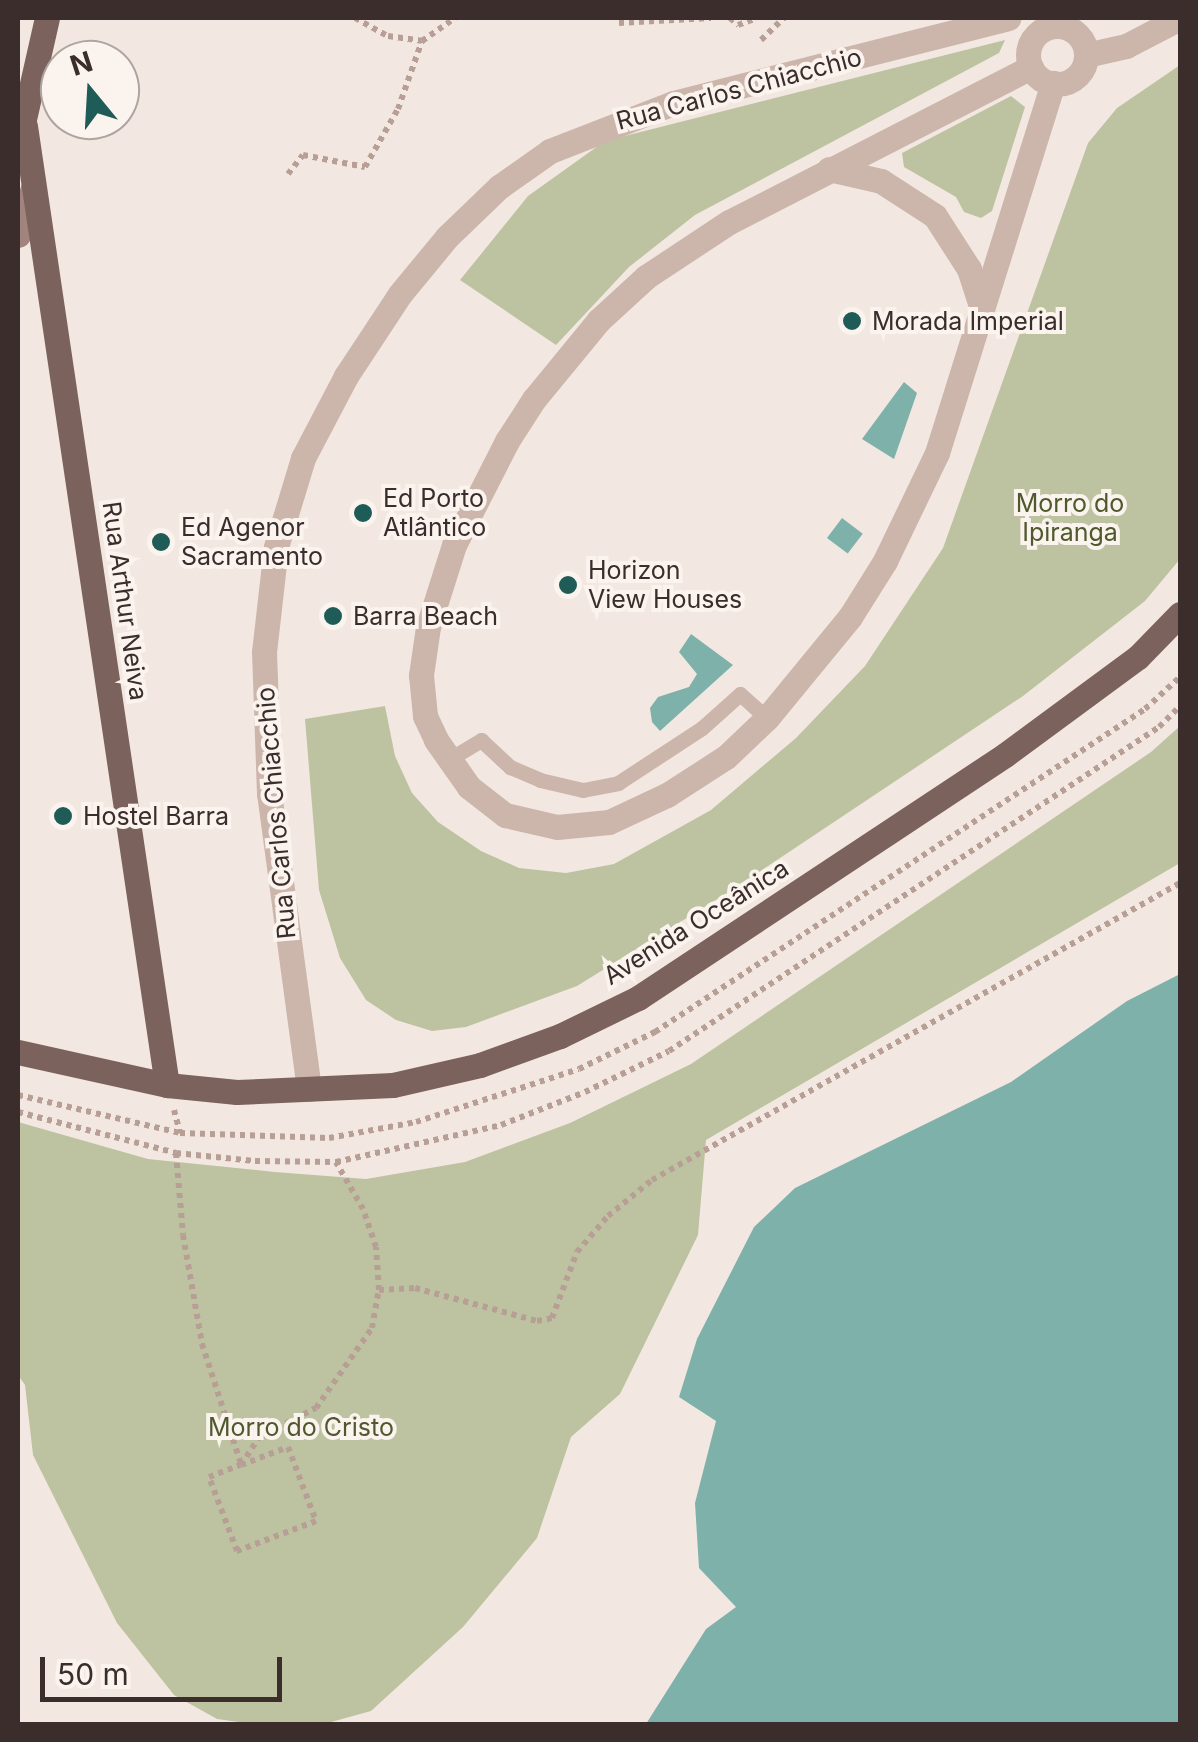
<!DOCTYPE html>
<html>
<head>
<meta charset="utf-8">
<style>
	body { margin:0 }
	#map { position:relative; width:1198px; height:1742px; overflow:hidden; background:#f3e8e1; font-family:Inter,sans-serif }
	div>[style] { position:absolute }
	[style*='--x'] { left:calc(var(--x)*1px); top:calc(var(--y)*1px); width:calc(var(--w)*1px); rotate:calc(var(--a)*1deg) }
	.green>* { inset:0; background:#bdc3a0 }
	.water>* { inset:0; background:#7fb1ab; transform-origin:0 0 }
	.path>* { height:6px; margin-top:-3px; transform-origin:0; background:repeating-linear-gradient(90deg,#b89f96 0 5px,transparent 0 10px) }
	.lane>* { height:15px; margin:-7.5px; padding:0 7.5px; transform-origin:7.5px; border-radius:7.5px; background:#ccb6ac }
	.street>* { height:25px; margin:-12.5px; padding:0 12.5px; transform-origin:12.5px; border-radius:12.5px; background:#ccb6ac }
	.street>.ring { margin:-12.5px; padding:0; box-sizing:content-box; background:none; border:25px solid #ccb6ac; border-radius:50% }
	.secondary>* { height:25px; margin:-12.5px; padding:0 12.5px; transform-origin:12.5px; border-radius:12.5px; background:#a0847d }
	.primary>* { height:25px; margin:-12.5px; padding:0 12.5px; transform-origin:12.5px; border-radius:12.5px; background:#7c625c }
	.dots>* { width:28px; height:28px; translate:-50% -50%; box-sizing:border-box; border:5px solid #fbf3ee; border-radius:50% }
	span { translate:-50% -50%; white-space:nowrap; text-align:center; line-height:1.15; -webkit-text-stroke:8px #fbf3ee; paint-order:stroke }
	.street-label { font-size:25px; color:#3a2d2b }
	.poi-label { font-size:25px; color:#3a2d2b }
	.left { translate:0 -50%; text-align:left }
	.park-label { font-size:25px; color:#50592e }
	.frame { position:absolute; inset:0; border:20px solid #3a2d2b; pointer-events:none }
	.north { position:absolute; left:40px; top:40px; width:100px; height:100px; box-sizing:border-box; background:#fbf3ee; border:2px solid #aea4a0; border-radius:50%; rotate:342deg; font-size:28px; font-weight:700; line-height:40px; text-align:center; color:#3a2d2b }
	.north::after { content:''; display:block; margin:auto; width:35px; height:45px; background:#205c57; clip-path:polygon(50% 0,100% 100%,50% 72%,0 100%) }
	.scale { position:absolute; left:40px; top:1657px; width:242px; height:45px; box-sizing:border-box; border:5px solid #3a2d2b; border-top:0; padding-left:12px; font-size:30px; line-height:35px; white-space:nowrap; color:#3a2d2b; -webkit-text-stroke:8px #fbf3ee; paint-order:stroke }
</style>
</head>
<body>
<div id="map">
	<div class="green">
		<div style="clip-path:polygon(1005px 40px,999px 53px,695px 215px,629px 267px,556px 345px,460px 280px,528px 196px,605px 141px)"></div>
		<div style="clip-path:polygon(1180px 65px,1180px 559px,1145px 601px,1023px 696px,732px 890px,577px 986px,466px 1027px,432px 1031px,396px 1020px,366px 1000px,340px 958px,319px 890px,305px 719px,385px 706px,395px 756px,412px 793px,438px 822px,481px 851px,519px 868px,566px 873px,614px 864px,711px 810px,796px 738px,865px 666px,943px 548px,1088px 143px,1117px 108px)"></div>
		<div style="clip-path:polygon(1011px 96px,1025px 107px,992px 211px,981px 218px,964px 212px,956px 197px,904px 167px,902px 153px)"></div>
		<div style="clip-path:polygon(1180px 726px,1180px 863px,706px 1140px,698px 1235px,620px 1394px,571px 1437px,537px 1538px,463px 1627px,371px 1711px,324px 1724px,253px 1724px,217px 1719px,174px 1695px,117px 1623px,33px 1455px,25px 1385px,18px 1375px,18px 1122px,148px 1159px,275px 1172px,366px 1179px,465px 1162px,570px 1123px,691px 1064px,1151px 752px)"></div>
	</div>
	<div class="water">
		<div style="clip-path:polygon(904px 382px,917px 393px,894px 459px,862px 439px)"></div>
		<div style="left:842px;top:518px;width:26px;height:25px;rotate:37deg"></div>
		<div style="clip-path:polygon(691px 634px,733px 665px,660px 731px,652px 722px,650px 708px,658px 697px,689px 687px,697px 674px,679px 652px)"></div>
		<div style="clip-path:polygon(1180px 974px,1180px 1724px,646px 1724px,706px 1629px,736px 1607px,699px 1568px,695px 1503px,716px 1421px,679px 1397px,697px 1339px,754px 1227px,795px 1188px,1011px 1082px,1127px 1001px)"></div>
	</div>
	<div class="path">
		<div style="--x:355;--y:18;--w:38;--a:29"></div>
		<div style="--x:388;--y:36;--w:34;--a:8"></div>
		<div style="--x:422;--y:41;--w:40;--a:-34.9"></div>
		<div style="--x:730;--y:18;--w:11;--a:41"></div>
		<div style="--x:738;--y:25;--w:20;--a:-20"></div>
		<div style="--x:619;--y:23;--w:92;--a:-3.1"></div>
		<div style="--x:761;--y:40;--w:32;--a:-44"></div>
		<div style="--x:288;--y:174;--w:24;--a:-52"></div>
		<div style="--x:303;--y:155;--w:63;--a:11"></div>
		<div style="--x:365;--y:167;--w:67;--a:-60.4"></div>
		<div style="--x:398;--y:109;--w:72;--a:-70.6"></div>
		<div style="--x:18;--y:1095;--w:166;--a:13.2"></div>
		<div style="--x:180;--y:1133;--w:149;--a:1.9"></div>
		<div style="--x:329;--y:1138;--w:88;--a:-10.4"></div>
		<div style="--x:416;--y:1122;--w:171;--a:-18"></div>
		<div style="--x:579;--y:1069;--w:85;--a:-26"></div>
		<div style="--x:655;--y:1032;--w:587;--a:-33.39"></div>
		<div style="--x:1145;--y:709;--w:47;--a:-42.4"></div>
		<div style="--x:174;--y:1110;--w:24;--a:75"></div>
		<div style="--x:18;--y:1112;--w:163;--a:14.5"></div>
		<div style="--x:176;--y:1153;--w:79;--a:5.8"></div>
		<div style="--x:255;--y:1161;--w:81;--a:0.7"></div>
		<div style="--x:336;--y:1162;--w:169;--a:-12.6"></div>
		<div style="--x:501;--y:1125;--w:90;--a:-21.4"></div>
		<div style="--x:585;--y:1092;--w:93;--a:-26"></div>
		<div style="--x:669;--y:1051;--w:587;--a:-33.47"></div>
		<div style="--x:1159;--y:727;--w:30;--a:-45"></div>
		<div style="--x:176;--y:1153;--w:82;--a:85.1"></div>
		<div style="--x:183;--y:1235;--w:111;--a:80.1"></div>
		<div style="--x:202;--y:1344;--w:126;--a:72"></div>
		<div style="--x:379;--y:1290;--w:36;--a:-3"></div>
		<div style="--x:415;--y:1288;--w:126;--a:15.1"></div>
		<div style="--x:537;--y:1321;--w:15;--a:-11"></div>
		<div style="--x:552;--y:1318;--w:71;--a:-69.3"></div>
		<div style="--x:577;--y:1252;--w:48;--a:-49.3"></div>
		<div style="--x:608;--y:1216;--w:57;--a:-39.3"></div>
		<div style="--x:652;--y:1180;--w:606;--a:-29.36"></div>
		<div style="--x:241;--y:1465;--w:50;--a:-21"></div>
		<div style="--x:288;--y:1447;--w:79;--a:69.3"></div>
		<div style="--x:316;--y:1521;--w:85;--a:159.2"></div>
		<div style="--x:237;--y:1551;--w:79;--a:-110.7"></div>
		<div style="--x:209;--y:1477;--w:34;--a:-21"></div>
		<div style="--x:241;--y:1465;--w:33;--a:-57"></div>
		<div style="--x:259;--y:1437;--w:64;--a:-27"></div>
		<div style="--x:316;--y:1408;--w:98;--a:-55"></div>
		<div style="--x:372;--y:1328;--w:39;--a:-80"></div>
		<div style="--x:379;--y:1290;--w:43;--a:-94"></div>
		<div style="--x:376;--y:1247;--w:40;--a:-108.9"></div>
		<div style="--x:363;--y:1209;--w:54;--a:-119.9"></div>
	</div>
	<div class="lane">
		<div style="--x:448;--y:760;--w:39;--a:-31"></div>
		<div style="--x:481;--y:740;--w:40;--a:43"></div>
		<div style="--x:510;--y:767;--w:33;--a:23"></div>
		<div style="--x:540;--y:780;--w:44;--a:13.1"></div>
		<div style="--x:583;--y:790;--w:36;--a:-11"></div>
		<div style="--x:618;--y:783;--w:100;--a:-33.2"></div>
		<div style="--x:702;--y:728;--w:51;--a:-41.8"></div>
		<div style="--x:740;--y:694;--w:36;--a:42"></div>
	</div>
	<div class="street">
		<div class="ring" style="left:1028px;top:26px;width:33px;height:33px"></div>
		<div style="--x:1086;--y:55;--w:41;--a:-12.7"></div>
		<div style="--x:1126;--y:46;--w:61;--a:-27.4"></div>
		<div style="--x:1031;--y:67;--w:339;--a:152.8"></div>
		<div style="--x:729;--y:222;--w:100;--a:146.5"></div>
		<div style="--x:646;--y:277;--w:64;--a:137.5"></div>
		<div style="--x:599;--y:320;--w:102;--a:129.4"></div>
		<div style="--x:534;--y:399;--w:50;--a:122.7"></div>
		<div style="--x:507;--y:441;--w:117;--a:117"></div>
		<div style="--x:454;--y:545;--w:86;--a:107.6"></div>
		<div style="--x:428;--y:627;--w:49;--a:98.3"></div>
		<div style="--x:421;--y:675;--w:41;--a:84.4"></div>
		<div style="--x:425;--y:716;--w:26;--a:65"></div>
		<div style="--x:436;--y:740;--w:57;--a:54.9"></div>
		<div style="--x:469;--y:787;--w:46;--a:37.9"></div>
		<div style="--x:505;--y:815;--w:53;--a:13"></div>
		<div style="--x:557;--y:827;--w:52;--a:-5.5"></div>
		<div style="--x:609;--y:822;--w:64;--a:-25"></div>
		<div style="--x:667;--y:795;--w:70;--a:-32.8"></div>
		<div style="--x:726;--y:757;--w:57;--a:-43.6"></div>
		<div style="--x:767;--y:718;--w:131;--a:-50.6"></div>
		<div style="--x:850;--y:617;--w:66;--a:-58"></div>
		<div style="--x:885;--y:561;--w:120;--a:-64.3"></div>
		<div style="--x:937;--y:453;--w:388;--a:-72.6"></div>
		<div style="--x:829;--y:169;--w:53;--a:13"></div>
		<div style="--x:881;--y:181;--w:64;--a:32.9"></div>
		<div style="--x:935;--y:216;--w:63;--a:57.3"></div>
		<div style="--x:969;--y:269;--w:40;--a:72"></div>
		<div style="--x:309;--y:1089;--w:298;--a:-97.7"></div>
		<div style="--x:269;--y:794;--w:142;--a:-92"></div>
		<div style="--x:264;--y:652;--w:106;--a:-83.5"></div>
		<div style="--x:276;--y:547;--w:93;--a:-73.1"></div>
		<div style="--x:303;--y:458;--w:93;--a:-62.3"></div>
		<div style="--x:346;--y:376;--w:98;--a:-56.6"></div>
		<div style="--x:400;--y:294;--w:74;--a:-50.5"></div>
		<div style="--x:447;--y:237;--w:72;--a:-43.9"></div>
		<div style="--x:499;--y:187;--w:62;--a:-35.2"></div>
		<div style="--x:550;--y:151;--w:132;--a:-21.3"></div>
		<div style="--x:673;--y:103;--w:346;--a:-14.2"></div>
	</div>
	<div class="secondary">
		<div style="--x:18;--y:235;--w:49;--a:-72.3"></div>
	</div>
	<div class="primary">
		<div style="--x:25;--y:126;--w:969;--a:81.58"></div>
		<div style="--x:19;--y:141;--w:126;--a:-77.2"></div>
		<div style="--x:18;--y:1052;--w:153;--a:12.5"></div>
		<div style="--x:167;--y:1085;--w:70;--a:5.7"></div>
		<div style="--x:237;--y:1092;--w:156;--a:-2.6"></div>
		<div style="--x:393;--y:1085;--w:89;--a:-12.9"></div>
		<div style="--x:480;--y:1065;--w:85;--a:-19.9"></div>
		<div style="--x:560;--y:1036;--w:87;--a:-26"></div>
		<div style="--x:638;--y:998;--w:440;--a:-33.5"></div>
		<div style="--x:1005;--y:755;--w:165;--a:-36.4"></div>
		<div style="--x:1138;--y:657;--w:60;--a:-45.7"></div>
	</div>
	<div class="dots">
		<div style="left:852px;top:321px;background:#205c57"></div>
		<div style="left:363px;top:513px;background:#205c57"></div>
		<div style="left:161px;top:542px;background:#205c57"></div>
		<div style="left:568px;top:585px;background:#205c57"></div>
		<div style="left:333px;top:616px;background:#205c57"></div>
		<div style="left:63px;top:816px;background:#205c57"></div>
	</div>
	<div class="street-label">
		<span style="left:739px;top:89px;rotate:-15deg">Rua Carlos Chiacchio</span>
		<span style="left:125px;top:601px;rotate:82deg">Rua Arthur Neiva</span>
		<span style="left:276px;top:813px;rotate:-95deg">Rua Carlos Chiacchio</span>
		<span style="left:696px;top:922px;rotate:-32deg">Avenida Oceânica</span>
	</div>
	<div class="poi-label">
		<span class="left" style="left:872px;top:321px">Morada Imperial</span>
		<span class="left" style="left:383px;top:513px">Ed Porto<br>Atlântico</span>
		<span class="left" style="left:181px;top:542px">Ed Agenor<br>Sacramento</span>
		<span class="left" style="left:588px;top:585px">Horizon<br>View Houses</span>
		<span class="left" style="left:353px;top:616px">Barra Beach</span>
		<span class="left" style="left:83px;top:816px">Hostel Barra</span>
	</div>
	<div class="park-label">
		<span style="left:1070px;top:518px">Morro do<br>Ipiranga</span>
		<span style="left:301px;top:1427px">Morro do Cristo</span>
	</div>
	<div class="frame"></div>
	<div class="north">N</div>
	<div class="scale">50 m</div>
</div>
</body>
</html>
